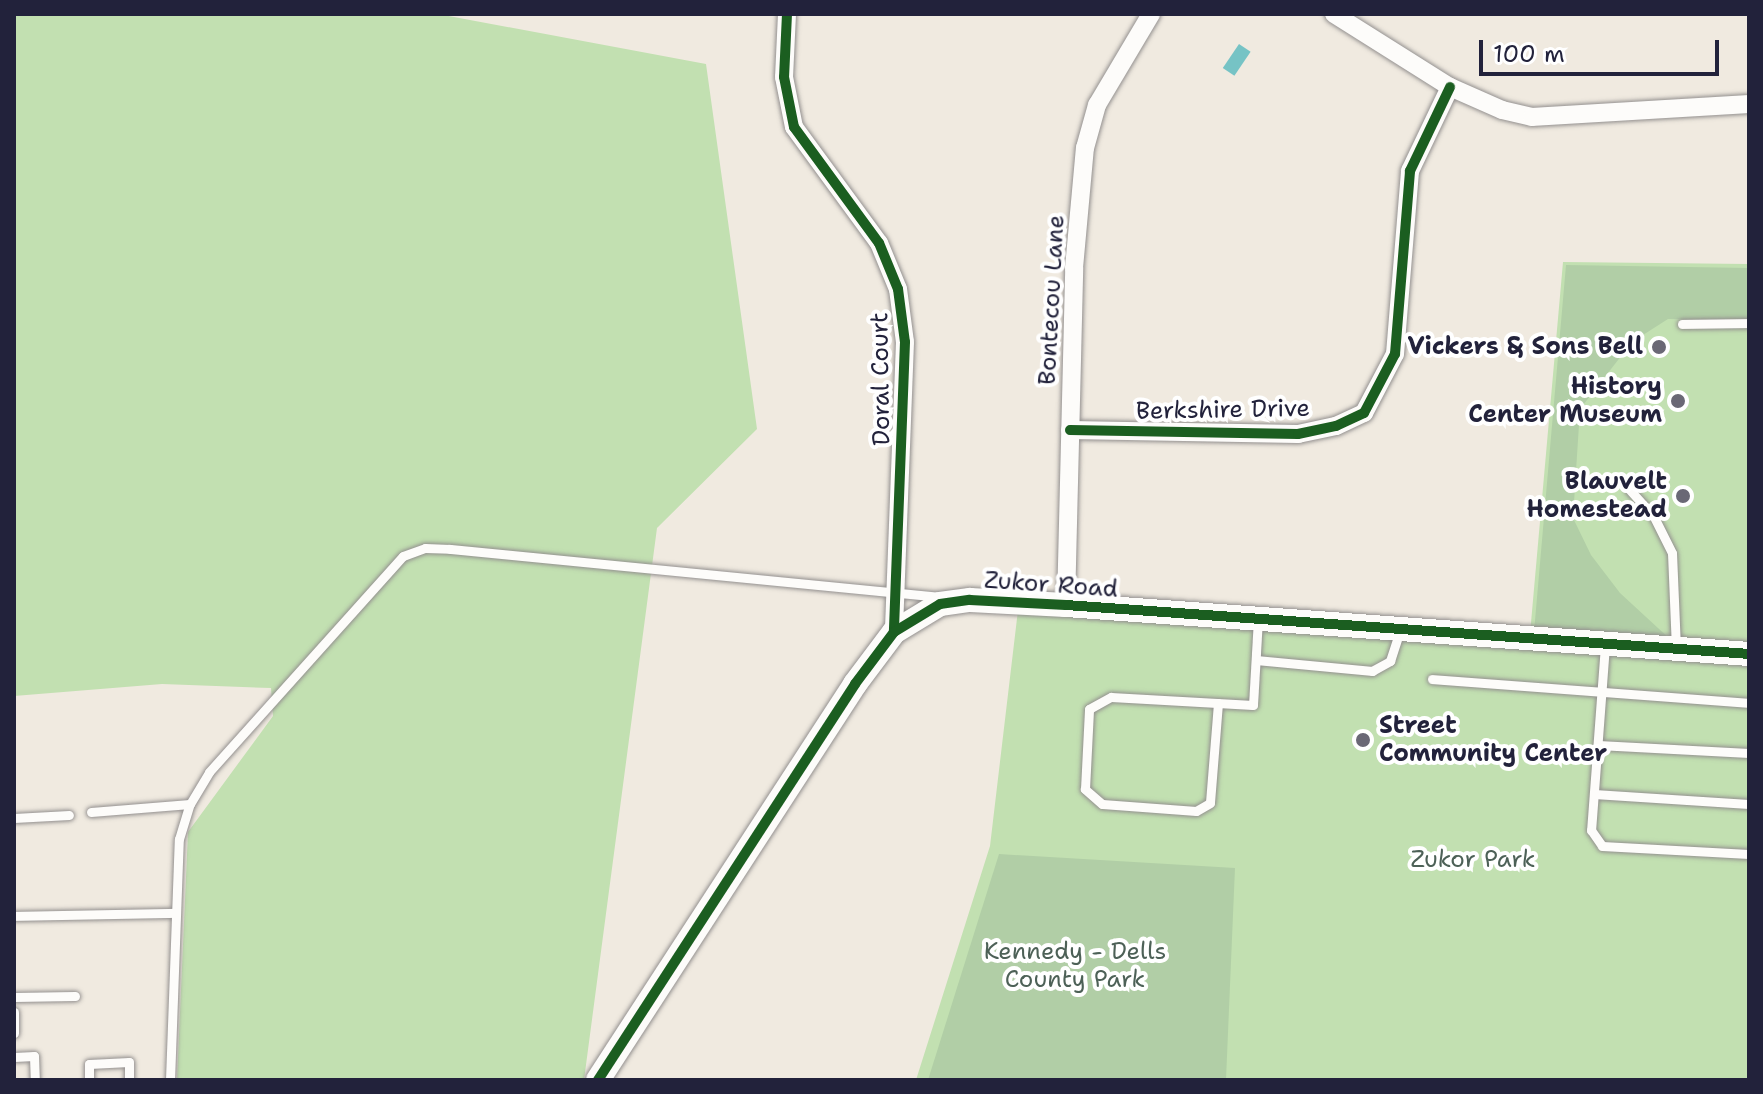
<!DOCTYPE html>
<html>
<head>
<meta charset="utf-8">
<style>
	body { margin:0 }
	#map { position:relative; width:1763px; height:1094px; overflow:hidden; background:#f0eae0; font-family:"Shantell Sans",sans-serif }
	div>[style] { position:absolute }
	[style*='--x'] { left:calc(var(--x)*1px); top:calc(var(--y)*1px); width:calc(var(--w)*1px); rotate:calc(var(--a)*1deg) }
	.green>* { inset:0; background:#c2e0b1 }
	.forest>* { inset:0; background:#b1cea6 }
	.water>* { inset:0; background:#76c3c5; transform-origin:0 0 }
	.roads { filter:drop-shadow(0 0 2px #93908f) drop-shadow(0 0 2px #93908f) }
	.service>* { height:9px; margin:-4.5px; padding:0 4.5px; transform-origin:4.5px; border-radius:4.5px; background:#fdfcfa }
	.minor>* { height:18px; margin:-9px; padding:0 9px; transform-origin:9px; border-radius:9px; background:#fdfcfa }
	.tertiary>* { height:24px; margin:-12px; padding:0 12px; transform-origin:12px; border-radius:12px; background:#fdfcfa }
	.cycleway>* { height:10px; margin:-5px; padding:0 5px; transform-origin:5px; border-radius:5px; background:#1b5e20 }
	.dots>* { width:22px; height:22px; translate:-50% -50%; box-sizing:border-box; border:4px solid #fff; border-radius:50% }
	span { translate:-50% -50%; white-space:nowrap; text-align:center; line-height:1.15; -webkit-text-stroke:8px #fff; paint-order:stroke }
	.street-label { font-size:24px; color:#22223b }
	.poi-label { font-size:24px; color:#22223b; font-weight:700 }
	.right { translate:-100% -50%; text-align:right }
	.left { translate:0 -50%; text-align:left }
	.park-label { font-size:24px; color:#4d6157 }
	.frame { position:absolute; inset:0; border:16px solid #22223b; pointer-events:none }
	.scale { position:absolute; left:1479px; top:40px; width:240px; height:36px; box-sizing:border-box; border:4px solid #22223b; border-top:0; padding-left:10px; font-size:24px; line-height:28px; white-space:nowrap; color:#22223b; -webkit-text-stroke:6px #fff; paint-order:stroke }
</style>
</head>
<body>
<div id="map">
	<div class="green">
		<div style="clip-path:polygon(14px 14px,438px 14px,706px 64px,757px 429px,657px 528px,584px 1080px,177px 1080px,188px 832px,273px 716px,271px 688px,162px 684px,14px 696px)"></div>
		<div style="clip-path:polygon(1563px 262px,1749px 264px,1749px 647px,1530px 634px)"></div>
		<div style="clip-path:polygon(1018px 610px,1749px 658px,1749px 1080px,916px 1080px,990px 846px)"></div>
	</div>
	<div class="forest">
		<div style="clip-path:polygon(1566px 265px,1749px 268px,1749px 320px,1668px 319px,1632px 342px,1580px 409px,1573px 518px,1591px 555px,1620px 593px,1671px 640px,1534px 632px)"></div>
		<div style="clip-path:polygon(999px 854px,1235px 868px,1226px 1080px,928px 1080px)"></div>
	</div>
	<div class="water">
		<div style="left:1239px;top:44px;width:14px;height:29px;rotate:34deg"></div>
	</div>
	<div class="roads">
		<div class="service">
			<div style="--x:1682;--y:324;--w:67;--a:-0.9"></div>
			<div style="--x:1629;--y:489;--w:38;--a:48"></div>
			<div style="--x:1654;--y:517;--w:40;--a:63.4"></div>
			<div style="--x:1672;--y:553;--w:94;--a:87.6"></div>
			<div style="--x:1605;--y:645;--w:186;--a:94.3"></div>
			<div style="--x:1591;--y:830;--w:19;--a:55"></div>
			<div style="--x:1602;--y:846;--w:147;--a:3.1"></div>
			<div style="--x:1256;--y:660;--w:117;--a:5.4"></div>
			<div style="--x:1372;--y:671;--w:21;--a:-29"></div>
			<div style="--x:1390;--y:661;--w:32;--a:-72"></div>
			<div style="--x:1432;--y:679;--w:318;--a:4.3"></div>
			<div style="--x:1218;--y:703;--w:100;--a:94.6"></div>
			<div style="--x:1210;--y:803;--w:16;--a:150"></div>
			<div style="--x:1196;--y:811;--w:94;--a:-175.7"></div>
			<div style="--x:1102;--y:804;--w:23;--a:-139"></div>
			<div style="--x:1085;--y:789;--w:80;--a:-87.1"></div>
			<div style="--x:1089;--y:709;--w:25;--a:-29"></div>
			<div style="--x:1111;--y:697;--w:142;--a:3.2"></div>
			<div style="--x:1253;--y:705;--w:86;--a:-86.7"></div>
			<div style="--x:1598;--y:745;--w:151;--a:3"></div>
			<div style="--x:1594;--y:794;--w:155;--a:3.7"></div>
			<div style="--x:91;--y:812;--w:99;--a:-4.6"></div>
			<div style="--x:14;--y:818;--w:55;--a:-3.1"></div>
			<div style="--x:14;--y:916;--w:162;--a:-1.1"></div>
			<div style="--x:14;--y:997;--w:61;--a:-0.9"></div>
			<div style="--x:14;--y:1012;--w:21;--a:90"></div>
			<div style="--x:14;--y:1057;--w:20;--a:-3"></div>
			<div style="--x:34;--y:1056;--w:24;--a:88"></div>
			<div style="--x:89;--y:1080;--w:16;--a:-90"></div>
			<div style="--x:89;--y:1064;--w:40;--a:-2.9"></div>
			<div style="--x:129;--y:1062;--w:18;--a:90"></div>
			<div style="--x:170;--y:1080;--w:241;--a:-87.9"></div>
			<div style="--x:179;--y:839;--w:37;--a:-73"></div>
			<div style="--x:190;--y:804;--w:37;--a:-59"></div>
			<div style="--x:209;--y:772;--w:290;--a:-48.1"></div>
			<div style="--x:403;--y:556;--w:23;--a:-20"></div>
			<div style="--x:425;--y:548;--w:25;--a:2"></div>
			<div style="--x:450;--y:549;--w:491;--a:5.6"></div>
		</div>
		<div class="minor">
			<div style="--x:787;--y:14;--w:63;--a:92.7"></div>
			<div style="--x:784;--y:77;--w:51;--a:78.7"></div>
			<div style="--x:794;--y:127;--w:144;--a:53.8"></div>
			<div style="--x:879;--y:243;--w:50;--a:67.6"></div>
			<div style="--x:898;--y:289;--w:53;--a:82.5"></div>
			<div style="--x:905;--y:342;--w:290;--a:92.2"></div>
			<div style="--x:1334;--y:14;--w:137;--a:32.2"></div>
			<div style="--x:1450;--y:87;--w:57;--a:23.9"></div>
			<div style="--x:1502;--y:110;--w:31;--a:13"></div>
			<div style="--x:1532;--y:117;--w:217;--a:-3.4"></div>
			<div style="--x:1070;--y:430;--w:228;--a:1"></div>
			<div style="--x:1298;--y:434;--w:39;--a:-12"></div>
			<div style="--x:1336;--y:426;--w:31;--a:-25"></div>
			<div style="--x:1364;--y:413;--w:67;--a:-62.3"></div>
			<div style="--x:1395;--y:354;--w:184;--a:-85.3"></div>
			<div style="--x:1410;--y:171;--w:93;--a:-64.5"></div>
			<div style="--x:1066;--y:605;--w:337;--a:-88.6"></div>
			<div style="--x:1074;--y:268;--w:121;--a:-84.8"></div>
			<div style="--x:1085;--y:148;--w:45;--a:-74.4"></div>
			<div style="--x:1097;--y:105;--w:106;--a:-59.3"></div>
		</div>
		<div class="tertiary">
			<div style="--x:598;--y:1080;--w:472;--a:-57"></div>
			<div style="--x:855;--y:684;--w:65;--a:-53.1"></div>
			<div style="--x:894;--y:632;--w:54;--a:-31.3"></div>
			<div style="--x:940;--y:604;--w:30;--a:-8"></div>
			<div style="--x:970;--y:600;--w:96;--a:3"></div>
			<div style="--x:1066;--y:605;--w:685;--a:4.1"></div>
		</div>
	</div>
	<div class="cycleway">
		<div style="--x:787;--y:14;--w:63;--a:92.7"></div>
		<div style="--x:784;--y:77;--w:51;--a:78.7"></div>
		<div style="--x:794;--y:127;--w:144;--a:53.8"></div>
		<div style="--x:879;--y:243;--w:50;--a:67.6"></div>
		<div style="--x:898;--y:289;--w:53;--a:82.5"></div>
		<div style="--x:905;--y:342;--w:290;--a:92.2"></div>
		<div style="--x:1070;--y:430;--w:228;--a:1"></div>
		<div style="--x:1298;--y:434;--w:39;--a:-12"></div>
		<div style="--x:1336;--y:426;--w:31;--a:-25"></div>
		<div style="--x:1364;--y:413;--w:67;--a:-62.3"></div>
		<div style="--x:1395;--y:354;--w:184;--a:-85.3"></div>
		<div style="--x:1410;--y:171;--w:93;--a:-64.5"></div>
		<div style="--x:598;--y:1080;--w:472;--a:-57"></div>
		<div style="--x:855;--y:684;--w:65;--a:-53.1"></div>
		<div style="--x:894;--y:632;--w:54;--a:-31.3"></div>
		<div style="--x:940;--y:604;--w:30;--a:-8"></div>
		<div style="--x:970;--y:600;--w:96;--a:3"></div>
		<div style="--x:1066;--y:605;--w:685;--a:4.1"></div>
	</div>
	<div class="dots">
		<div style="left:1659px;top:347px;background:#6a6875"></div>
		<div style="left:1678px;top:401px;background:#6a6875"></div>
		<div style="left:1683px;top:496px;background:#6a6875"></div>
		<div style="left:1363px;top:740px;background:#6a6875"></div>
	</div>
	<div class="street-label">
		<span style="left:1052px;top:300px;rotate:-87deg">Bontecou Lane</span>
		<span style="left:881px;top:379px;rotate:-91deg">Doral Court</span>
		<span style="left:1223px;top:410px;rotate:-1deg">Berkshire Drive</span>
		<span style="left:1051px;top:585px;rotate:4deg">Zukor Road</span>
	</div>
	<div class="poi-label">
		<span class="right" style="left:1643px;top:347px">Vickers &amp; Sons Bell</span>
		<span class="right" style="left:1662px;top:401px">History<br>Center Museum</span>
		<span class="right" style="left:1667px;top:496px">Blauvelt<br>Homestead</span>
		<span class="left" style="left:1379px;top:740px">Street<br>Community Center</span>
	</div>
	<div class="park-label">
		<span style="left:1473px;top:860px">Zukor Park</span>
		<span style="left:1075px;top:966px">Kennedy - Dells<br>County Park</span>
	</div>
	<div class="frame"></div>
	<div class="scale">100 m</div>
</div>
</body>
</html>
